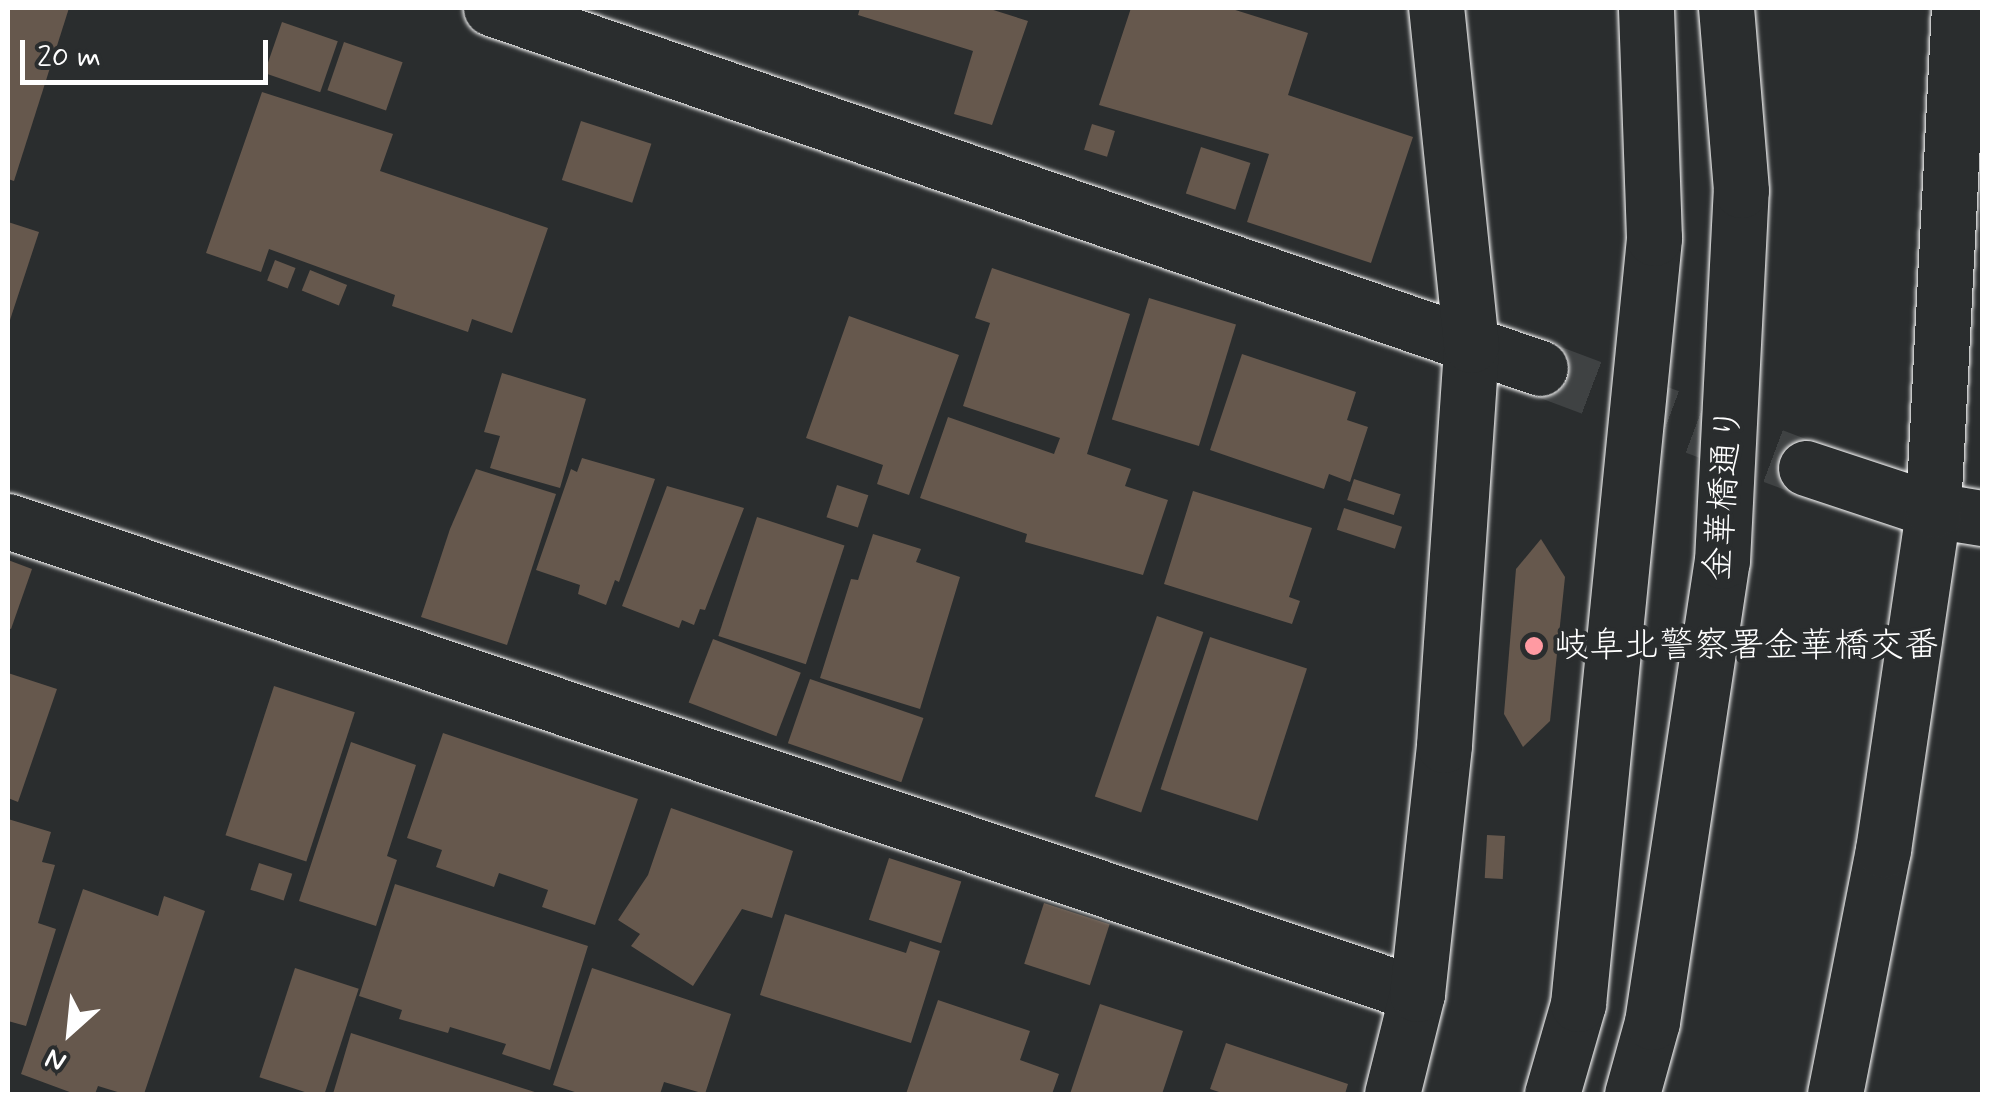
<!DOCTYPE html>
<html>
<head>
<meta charset="utf-8">
<style>
	body { margin:0 }
	#map { position:relative; width:1990px; height:1102px; overflow:hidden; background:#2a2d2e; font-family:Mynerve,"Klee One",sans-serif }
	div>[style] { position:absolute }
	[style*='--x'] { left:calc(var(--x)*1px); top:calc(var(--y)*1px); width:calc(var(--w)*1px); rotate:calc(var(--a)*1deg) }
	.building>* { inset:0; background:#66584d; transform-origin:0 0 }
	.minor-tunnel>* { height:55px; margin-top:-27.5px; transform-origin:0; background:repeating-linear-gradient(90deg,#3f4243 0 55px,transparent 0 83px) }
	.roads { filter:drop-shadow(0 0 2px #fff) drop-shadow(0 0 2px #fff) }
	.minor>* { height:55px; margin:-27.5px; padding:0 27.5px; transform-origin:27.5px; border-radius:27.5px; background:#2a2d2e }
	.dots>* { width:28px; height:28px; translate:-50% -50%; box-sizing:border-box; border:5px solid #2a2d2e; border-radius:50% }
	span { translate:-50% -50%; white-space:nowrap; text-align:center; line-height:1.15; -webkit-text-stroke:8px #2a2d2e; paint-order:stroke }
	.street-label { font-size:35px; color:#fff }
	.poi-label { font-size:35px; color:#fff }
	.left { translate:0 -50%; text-align:left }
	.frame { position:absolute; inset:0; border:10px solid #fff; pointer-events:none }
	.north { position:absolute; left:20px; top:982px; width:100px; height:100px; -webkit-text-stroke:8px #2a2d2e; paint-order:stroke; rotate:207deg; font-size:28px; font-weight:700; line-height:40px; text-align:center; color:#fff }
	.north::after { content:''; display:block; margin:auto; width:35px; height:45px; background:#fff; clip-path:polygon(50% 0,100% 100%,50% 72%,0 100%) }
	.scale { position:absolute; left:20px; top:40px; width:248px; height:45px; box-sizing:border-box; border:5px solid #fff; border-top:0; padding-left:12px; font-size:30px; line-height:35px; white-space:nowrap; color:#fff; -webkit-text-stroke:8px #2a2d2e; paint-order:stroke }
</style>
</head>
<body>
<div id="map">
	<div class="building">
		<div style="clip-path:polygon(8px 8px,69px 8px,14px 181px,8px 179px)"></div>
		<div style="clip-path:polygon(860px 8px,987px 8px,1028px 21px,992px 125px,954px 114px,973px 51px,858px 15px)"></div>
		<div style="clip-path:polygon(1131px 8px,1229px 8px,1308px 33px,1288px 95px,1413px 137px,1371px 263px,1247px 222px,1269px 154px,1099px 105px)"></div>
		<div style="left:282px;top:22px;width:59px;height:54px;rotate:19deg"></div>
		<div style="left:344px;top:42px;width:62px;height:51px;rotate:19deg"></div>
		<div style="clip-path:polygon(262px 92px,393px 134px,380px 171px,548px 228px,512px 333px,472px 319px,468px 332px,392px 306px,395px 295px,269px 249px,261px 272px,206px 253px)"></div>
		<div style="left:581px;top:121px;width:74px;height:62px;rotate:18deg"></div>
		<div style="left:1092px;top:124px;width:24px;height:27px;rotate:17deg"></div>
		<div style="left:1201px;top:147px;width:52px;height:49px;rotate:18deg"></div>
		<div style="clip-path:polygon(8px 222px,39px 232px,8px 326px)"></div>
		<div style="left:275px;top:260px;width:22px;height:22px;rotate:21deg"></div>
		<div style="clip-path:polygon(992px 268px,1130px 314px,1087px 454px,1131px 469px,1125px 486px,1168px 500px,1143px 575px,1025px 542px,1027px 534px,920px 498px,948px 417px,1054px 454px,1060px 438px,963px 406px,990px 323px,975px 318px)"></div>
		<div style="left:310px;top:270px;width:40px;height:22px;rotate:22deg"></div>
		<div style="left:1149px;top:298px;width:91px;height:127px;rotate:17deg"></div>
		<div style="clip-path:polygon(849px 316px,959px 355px,909px 495px,877px 484px,883px 465px,806px 438px)"></div>
		<div style="clip-path:polygon(1242px 354px,1356px 392px,1347px 420px,1368px 427px,1350px 482px,1329px 474px,1324px 489px,1210px 450px)"></div>
		<div style="clip-path:polygon(502px 373px,586px 399px,560px 488px,490px 468px,500px 436px,484px 432px)"></div>
		<div style="clip-path:polygon(582px 458px,655px 479px,619px 582px,615px 580px,606px 605px,578px 594px,580px 585px,536px 570px,571px 469px,577px 472px)"></div>
		<div style="clip-path:polygon(476px 469px,556px 494px,507px 645px,421px 617px,450px 529px)"></div>
		<div style="left:1354px;top:479px;width:49px;height:22px;rotate:18deg"></div>
		<div style="left:837px;top:485px;width:33px;height:34px;rotate:18deg"></div>
		<div style="clip-path:polygon(667px 486px,744px 508px,705px 610px,700px 609px,694px 625px,682px 620px,679px 628px,622px 606px)"></div>
		<div style="clip-path:polygon(1193px 491px,1312px 528px,1289px 597px,1300px 601px,1292px 624px,1164px 584px)"></div>
		<div style="left:1344px;top:508px;width:61px;height:23px;rotate:18deg"></div>
		<div style="left:757px;top:517px;width:92px;height:125px;rotate:18deg"></div>
		<div style="clip-path:polygon(873px 534px,921px 549px,916px 562px,960px 577px,920px 709px,820px 678px,851px 579px,858px 580px)"></div>
		<div style="clip-path:polygon(1541px 539px,1565px 577px,1550px 721px,1523px 747px,1504px 714px,1516px 569px)"></div>
		<div style="clip-path:polygon(8px 560px,32px 569px,11px 629px,8px 628px)"></div>
		<div style="left:1157px;top:616px;width:49px;height:191px;rotate:19deg"></div>
		<div style="left:1210px;top:637px;width:102px;height:160px;rotate:18deg"></div>
		<div style="left:713px;top:639px;width:94px;height:68px;rotate:21deg"></div>
		<div style="clip-path:polygon(8px 673px,57px 689px,18px 802px,8px 798px)"></div>
		<div style="left:810px;top:679px;width:120px;height:68px;rotate:19deg"></div>
		<div style="left:274px;top:686px;width:85px;height:157px;rotate:18deg"></div>
		<div style="clip-path:polygon(443px 733px,638px 799px,595px 925px,542px 907px,548px 890px,499px 873px,494px 887px,436px 867px,442px 850px,407px 838px)"></div>
		<div style="clip-path:polygon(351px 742px,416px 765px,387px 856px,397px 860px,376px 926px,299px 901px)"></div>
		<div style="clip-path:polygon(671px 808px,793px 851px,772px 918px,742px 909px,693px 986px,631px 946px,640px 934px,618px 920px,648px 875px)"></div>
		<div style="clip-path:polygon(8px 819px,51px 832px,42px 862px,55px 865px,38px 923px,56px 929px,26px 1026px,8px 1021px)"></div>
		<div style="left:1487px;top:835px;width:18px;height:43px;rotate:3deg"></div>
		<div style="left:889px;top:858px;width:76px;height:65px;rotate:18deg"></div>
		<div style="left:259px;top:863px;width:35px;height:28px;rotate:18deg"></div>
		<div style="clip-path:polygon(395px 884px,588px 946px,550px 1070px,502px 1054px,506px 1044px,450px 1027px,448px 1033px,399px 1019px,402px 1010px,359px 996px)"></div>
		<div style="clip-path:polygon(83px 889px,158px 916px,164px 896px,205px 911px,144px 1094px,124px 1094px,98px 1086px,95px 1094px,75px 1094px,21px 1074px)"></div>
		<div style="left:1044px;top:903px;width:69px;height:64px;rotate:18deg"></div>
		<div style="clip-path:polygon(785px 914px,906px 953px,910px 941px,940px 951px,911px 1043px,760px 995px)"></div>
		<div style="left:295px;top:968px;width:67px;height:115px;rotate:18deg"></div>
		<div style="clip-path:polygon(592px 968px,731px 1014px,705px 1094px,664px 1082px,660px 1094px,581px 1094px,553px 1085px)"></div>
		<div style="clip-path:polygon(938px 1000px,1030px 1031px,1020px 1060px,1059px 1074px,1052px 1094px,906px 1094px)"></div>
		<div style="clip-path:polygon(1100px 1004px,1183px 1031px,1162px 1094px,1070px 1094px)"></div>
		<div style="clip-path:polygon(351px 1033px,541px 1094px,333px 1094px)"></div>
		<div style="clip-path:polygon(1226px 1043px,1348px 1084px,1345px 1094px,1225px 1094px,1210px 1089px)"></div>
	</div>
	<div class="minor-tunnel">
		<div style="--x:1540;--y:368;--w:284;--a:20.6"></div>
	</div>
	<div class="roads">
		<div class="minor">
			<div style="--x:491;--y:8;--w:1109;--a:18.94"></div>
			<div style="--x:1806;--y:468;--w:134;--a:18.3"></div>
			<div style="--x:1933;--y:510;--w:50;--a:9.3"></div>
			<div style="--x:8;--y:521;--w:1486;--a:18.56"></div>
			<div style="--x:1392;--y:1094;--w:103;--a:-76"></div>
			<div style="--x:1417;--y:994;--w:250;--a:-83.8"></div>
			<div style="--x:1444;--y:745;--w:401;--a:-86.1"></div>
			<div style="--x:1471;--y:345;--w:339;--a:-95.9"></div>
			<div style="--x:1552;--y:1094;--w:94;--a:-73.9"></div>
			<div style="--x:1578;--y:1004;--w:770;--a:-84.33"></div>
			<div style="--x:1654;--y:238;--w:230;--a:-92"></div>
			<div style="--x:1632;--y:1094;--w:75;--a:-74.5"></div>
			<div style="--x:1652;--y:1022;--w:466;--a:-81.4"></div>
			<div style="--x:1722;--y:561;--w:371;--a:-87.1"></div>
			<div style="--x:1741;--y:190;--w:183;--a:-94.7"></div>
			<div style="--x:1835;--y:1094;--w:249;--a:-78.9"></div>
			<div style="--x:1883;--y:850;--w:344;--a:-81.6"></div>
			<div style="--x:1933;--y:510;--w:503;--a:-87.04"></div>
		</div>
	</div>
	<div class="dots">
		<div style="left:1534px;top:646px;background:#ff9aa2"></div>
	</div>
	<div class="street-label">
		<span style="left:1724px;top:494px;rotate:-86deg">金華橋通り</span>
	</div>
	<div class="poi-label">
		<span class="left" style="left:1554px;top:646px">岐阜北警察署金華橋交番</span>
	</div>
	<div class="frame"></div>
	<div class="north">N</div>
	<div class="scale">20 m</div>
</div>
</body>
</html>
